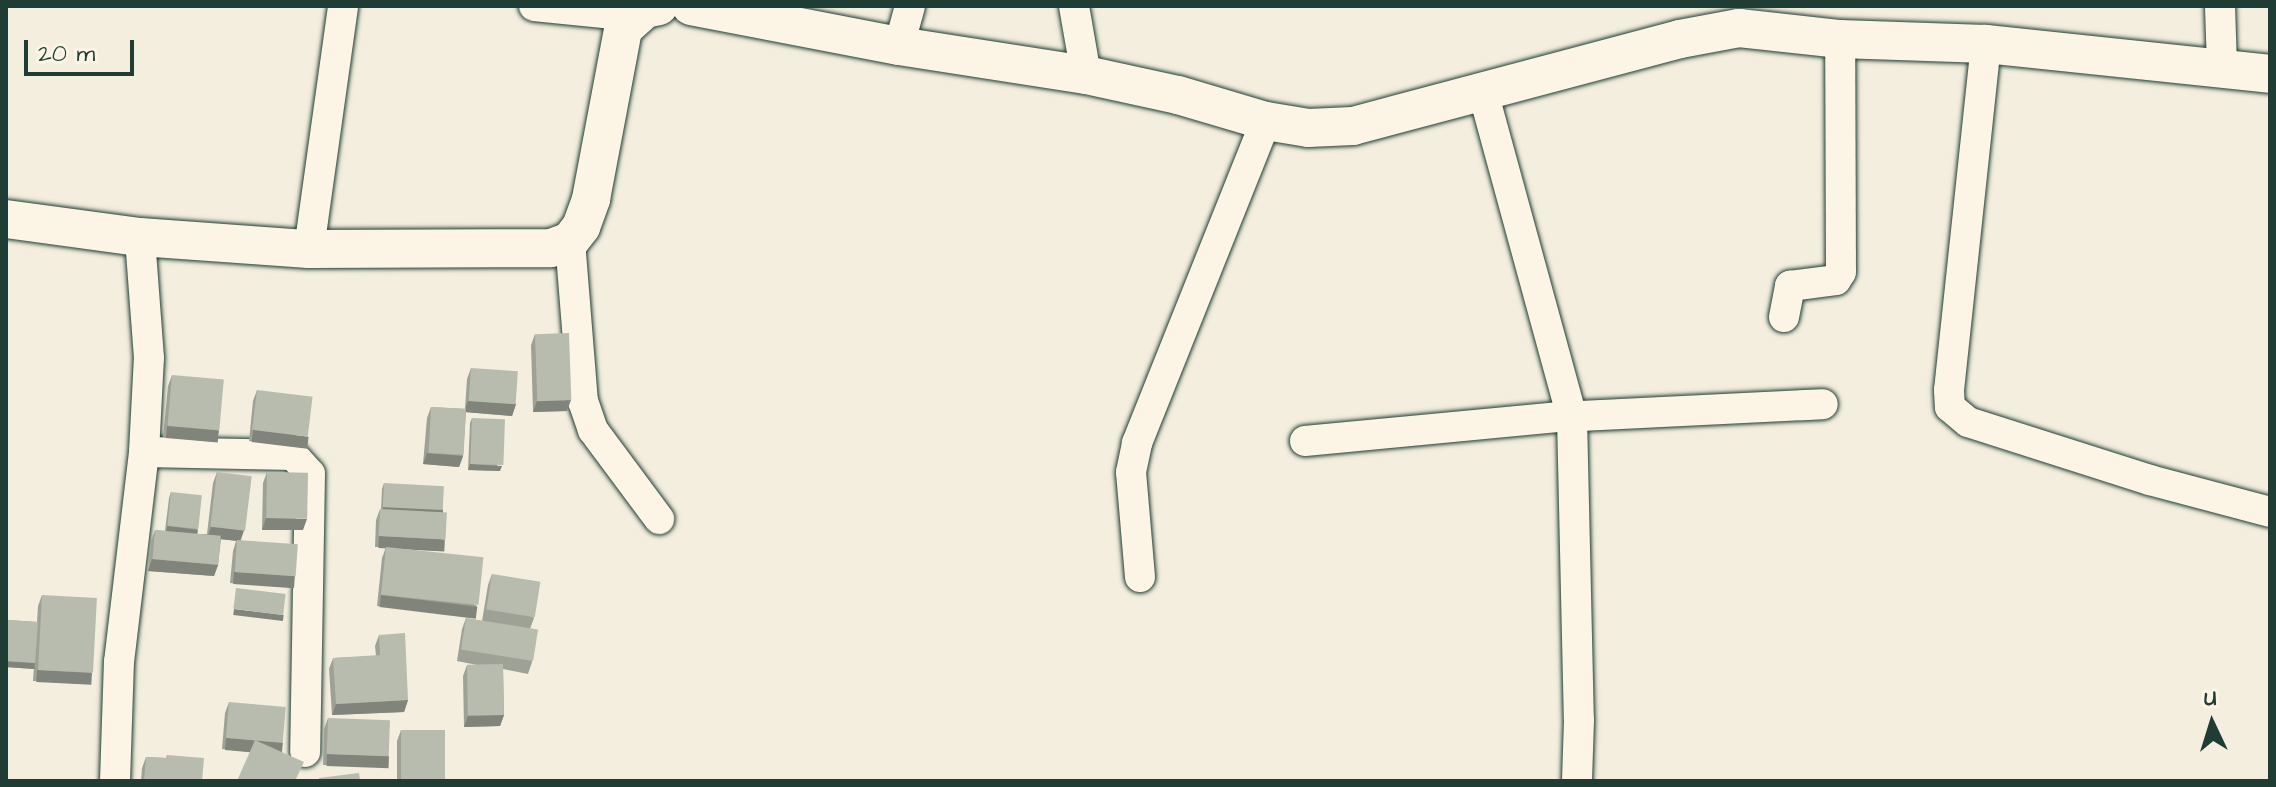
<!DOCTYPE html>
<html>
<head>
<meta charset="utf-8">
<style>
	body { margin:0 }
	#map { position:relative; width:2276px; height:787px; overflow:hidden; background:#f3eede; font-family:"Architects Daughter",sans-serif }
	div>[style] { position:absolute }
	[style*='--x'] { left:calc(var(--x)*1px); top:calc(var(--y)*1px); width:calc(var(--w)*1px); rotate:calc(var(--a)*1deg) }
	.roads { filter:drop-shadow(0 0 2px #1f3d34) drop-shadow(0 0 2px #1f3d34) }
	.minor>* { height:30px; margin:-15px; padding:0 15px; transform-origin:15px; border-radius:15px; background:#fcf5e5 }
	.tertiary>* { height:38px; margin:-19px; padding:0 19px; transform-origin:19px; border-radius:19px; background:#fcf5e5 }
	.wall>* { inset:0; background:#9ea296 }
	.shaded-wall>* { inset:0; background:#81847a; transform-origin:0 0 }
	.building>* { inset:0; background:#b8bcae; transform-origin:0 0 }
	span { translate:-50% -50%; white-space:nowrap; text-align:center; line-height:1.15; -webkit-text-stroke:6px #fcf5e5; paint-order:stroke }
	.frame { position:absolute; inset:0; border:8px solid #1f3d34; pointer-events:none }
	.north { position:absolute; left:2172px; top:683px; width:80px; height:80px; -webkit-text-stroke:6px #fcf5e5; paint-order:stroke; rotate:356deg; font-size:22px; font-weight:700; line-height:32px; text-align:center; color:#1f3d34 }
	.north::after { content:''; display:block; margin:auto; width:28px; height:36px; background:#1f3d34; clip-path:polygon(50% 0,100% 100%,50% 72%,0 100%) }
	.scale { position:absolute; left:24px; top:40px; width:110px; height:36px; box-sizing:border-box; border:4px solid #1f3d34; border-top:0; padding-left:10px; font-size:24px; line-height:28px; white-space:nowrap; color:#1f3d34; -webkit-text-stroke:6px #fcf5e5; paint-order:stroke }
</style>
</head>
<body>
<div id="map">
	<div class="roads">
		<div class="minor">
			<div style="--x:534;--y:6;--w:100;--a:5.8"></div>
			<div style="--x:1074;--y:6;--w:70;--a:80.1"></div>
			<div style="--x:2220;--y:6;--w:60;--a:88.1"></div>
			<div style="--x:1986;--y:44;--w:348;--a:96.1"></div>
			<div style="--x:1949;--y:390;--w:17;--a:87"></div>
			<div style="--x:1950;--y:407;--w:23;--a:40"></div>
			<div style="--x:1968;--y:422;--w:191;--a:17.7"></div>
			<div style="--x:2150;--y:480;--w:124;--a:14.9"></div>
			<div style="--x:899;--y:46;--w:41;--a:-74.6"></div>
			<div style="--x:1483;--y:92;--w:337;--a:74.7"></div>
			<div style="--x:1572;--y:417;--w:303;--a:88.7"></div>
			<div style="--x:1579;--y:720;--w:61;--a:91.9"></div>
			<div style="--x:570;--y:241;--w:161;--a:85.4"></div>
			<div style="--x:583;--y:401;--w:31;--a:71"></div>
			<div style="--x:593;--y:430;--w:111;--a:53.4"></div>
			<div style="--x:309;--y:249;--w:245;--a:-82"></div>
			<div style="--x:1784;--y:317;--w:32;--a:-79"></div>
			<div style="--x:1790;--y:286;--w:46;--a:-7.4"></div>
			<div style="--x:1836;--y:280;--w:9;--a:-58"></div>
			<div style="--x:1841;--y:272;--w:233;--a:-90.2"></div>
			<div style="--x:1305;--y:441;--w:256;--a:-5.4"></div>
			<div style="--x:1560;--y:417;--w:263;--a:-2.8"></div>
			<div style="--x:144;--y:452;--w:149;--a:1.2"></div>
			<div style="--x:293;--y:455;--w:25;--a:48"></div>
			<div style="--x:310;--y:474;--w:278;--a:91"></div>
			<div style="--x:1140;--y:577;--w:105;--a:-94.9"></div>
			<div style="--x:1131;--y:472;--w:30;--a:-78"></div>
			<div style="--x:1137;--y:443;--w:347;--a:-68.2"></div>
			<div style="--x:115;--y:781;--w:119;--a:-88.1"></div>
			<div style="--x:119;--y:662;--w:211;--a:-83.2"></div>
			<div style="--x:144;--y:452;--w:94;--a:-87"></div>
			<div style="--x:149;--y:358;--w:121;--a:-94.3"></div>
		</div>
		<div class="tertiary">
			<div style="--x:691;--y:6;--w:212;--a:10.9"></div>
			<div style="--x:899;--y:46;--w:189;--a:8.8"></div>
			<div style="--x:1086;--y:75;--w:94;--a:12.3"></div>
			<div style="--x:1178;--y:95;--w:92;--a:16.5"></div>
			<div style="--x:1266;--y:121;--w:43;--a:9.5"></div>
			<div style="--x:1308;--y:128;--w:45;--a:-2.5"></div>
			<div style="--x:1353;--y:126;--w:338;--a:-14.9"></div>
			<div style="--x:1680;--y:39;--w:60;--a:-10.6"></div>
			<div style="--x:1739;--y:28;--w:102;--a:6.2"></div>
			<div style="--x:1840;--y:39;--w:146;--a:2"></div>
			<div style="--x:1986;--y:44;--w:286;--a:6"></div>
			<div style="--x:6;--y:219;--w:135;--a:7.7"></div>
			<div style="--x:140;--y:237;--w:169;--a:4.1"></div>
			<div style="--x:309;--y:249;--w:242;--a:-0.2"></div>
			<div style="--x:551;--y:248;--w:20;--a:-20"></div>
			<div style="--x:570;--y:241;--w:18;--a:-52"></div>
			<div style="--x:581;--y:227;--w:30;--a:-70"></div>
			<div style="--x:591;--y:199;--w:173;--a:-79.3"></div>
			<div style="--x:623;--y:29;--w:30;--a:-42"></div>
			<div style="--x:645;--y:9;--w:14;--a:-12"></div>
		</div>
	</div>
	<div class="wall">
		<div style="clip-path:polygon(535px 334px,567px 411px,533px 412px,531px 345px)"></div>
		<div style="clip-path:polygon(471px 368px,516px 404px,512px 416px,466px 412px,463px 456px,459px 467px,423px 464px,427px 418px,431px 407px,465px 409px,467px 379px)"></div>
		<div style="clip-path:polygon(172px 375px,219px 431px,215px 442px,163px 437px,168px 386px)"></div>
		<div style="clip-path:polygon(257px 390px,305px 448px,249px 441px,253px 401px)"></div>
		<div style="clip-path:polygon(472px 418px,500px 471px,468px 470px,470px 423px)"></div>
		<div style="clip-path:polygon(217px 472px,244px 530px,241px 540px,295px 576px,291px 587px,230px 583px,233px 551px,236px 541px,221px 539px,218px 565px,214px 576px,148px 571px,151px 541px,155px 530px,165px 531px,169px 498px,171px 492px,198px 530px,197px 534px,207px 534px,213px 483px)"></div>
		<div style="clip-path:polygon(267px 472px,303px 530px,262px 530px,263px 483px)"></div>
		<div style="clip-path:polygon(384px 483px,443px 509px,441px 551px,388px 548px,477px 606px,473px 617px,377px 606px,382px 558px,386px 547px,375px 547px,376px 520px,380px 509px,381px 509px,382px 489px)"></div>
		<div style="clip-path:polygon(492px 574px,534px 618px,530px 629px,532px 662px,528px 674px,503px 669px,504px 715px,500px 726px,464px 727px,463px 676px,467px 665px,477px 665px,457px 661px,462px 629px,466px 618px,482px 621px,488px 585px)"></div>
		<div style="clip-path:polygon(42px 595px,92px 673px,88px 684px,33px 681px,34px 666px,33px 669px,6px 667px,6px 626px,8px 620px,37px 622px,38px 606px)"></div>
		<div style="clip-path:polygon(379px 635px,408px 700px,404px 712px,332px 715px,329px 669px,333px 658px,376px 656px,375px 646px)"></div>
		<div style="clip-path:polygon(229px 702px,283px 743px,280px 751px,250px 752px,222px 749px,225px 713px)"></div>
		<div style="clip-path:polygon(328px 718px,389px 756px,385px 767px,323px 765px,324px 729px)"></div>
		<div style="clip-path:polygon(401px 730px,444px 781px,397px 781px,397px 741px)"></div>
		<div style="clip-path:polygon(167px 755px,202px 781px,141px 781px,142px 768px,146px 757px,166px 758px)"></div>
	</div>
	<div class="shaded-wall">
		<div style="clip-path:polygon(571px 400px,567px 411px,533px 412px,537px 401px)"></div>
		<div style="clip-path:polygon(468px 401px,516px 404px,512px 416px,464px 412px)"></div>
		<div style="left:167px;top:426px;width:52px;height:12px;rotate:5deg"></div>
		<div style="left:253px;top:430px;width:56px;height:12px;rotate:7deg"></div>
		<div style="clip-path:polygon(427px 453px,463px 456px,459px 467px,423px 464px)"></div>
		<div style="clip-path:polygon(470px 464px,502px 466px,500px 471px,468px 470px)"></div>
		<div style="left:383px;top:507px;width:60px;height:6px;rotate:2deg"></div>
		<div style="clip-path:polygon(266px 518px,307px 519px,303px 530px,262px 530px)"></div>
		<div style="left:167px;top:526px;width:31px;height:6px;rotate:7deg"></div>
		<div style="clip-path:polygon(211px 527px,244px 530px,240px 541px,207px 538px)"></div>
		<div style="left:379px;top:536px;width:66px;height:12px;rotate:3deg"></div>
		<div style="clip-path:polygon(152px 559px,218px 565px,214px 576px,148px 571px)"></div>
		<div style="left:234px;top:572px;width:61px;height:12px;rotate:4deg"></div>
		<div style="left:381px;top:595px;width:97px;height:12px;rotate:7deg"></div>
		<div style="left:234px;top:609px;width:50px;height:6px;rotate:7deg"></div>
		<div style="left:6px;top:661px;width:29px;height:6px;rotate:4deg"></div>
		<div style="left:37px;top:670px;width:55px;height:12px;rotate:3deg"></div>
		<div style="clip-path:polygon(408px 700px,404px 712px,332px 715px,336px 704px)"></div>
		<div style="clip-path:polygon(504px 715px,500px 726px,464px 727px,468px 716px)"></div>
		<div style="left:226px;top:738px;width:57px;height:12px;rotate:5deg"></div>
		<div style="left:327px;top:754px;width:62px;height:12px;rotate:2deg"></div>
	</div>
	<div class="building">
		<div style="left:569px;top:333px;width:67px;height:34px;rotate:88deg"></div>
		<div style="left:471px;top:368px;width:47px;height:33px;rotate:4deg"></div>
		<div style="left:172px;top:375px;width:52px;height:51px;rotate:5deg"></div>
		<div style="left:257px;top:390px;width:56px;height:40px;rotate:7deg"></div>
		<div style="left:431px;top:407px;width:35px;height:46px;rotate:3deg"></div>
		<div style="left:472px;top:418px;width:33px;height:46px;rotate:2deg"></div>
		<div style="left:217px;top:472px;width:35px;height:55px;rotate:7deg"></div>
		<div style="left:267px;top:472px;width:41px;height:46px;rotate:1deg"></div>
		<div style="left:384px;top:483px;width:60px;height:24px;rotate:3deg"></div>
		<div style="left:171px;top:492px;width:31px;height:34px;rotate:6deg"></div>
		<div style="left:380px;top:509px;width:67px;height:27px;rotate:3deg"></div>
		<div style="left:155px;top:530px;width:66px;height:29px;rotate:5deg"></div>
		<div style="left:237px;top:540px;width:61px;height:32px;rotate:4deg"></div>
		<div style="left:386px;top:547px;width:98px;height:48px;rotate:6deg"></div>
		<div style="left:492px;top:574px;width:49px;height:36px;rotate:9deg"></div>
		<div style="left:236px;top:588px;width:50px;height:21px;rotate:7deg"></div>
		<div style="left:42px;top:595px;width:55px;height:75px;rotate:3deg"></div>
		<div style="left:466px;top:618px;width:73px;height:32px;rotate:9deg"></div>
		<div style="left:8px;top:620px;width:30px;height:41px;rotate:4deg"></div>
		<div style="clip-path:polygon(405px 633px,408px 700px,336px 704px,333px 658px,380px 655px,379px 635px)"></div>
		<div style="left:503px;top:664px;width:51px;height:36px;rotate:89deg"></div>
		<div style="left:229px;top:702px;width:57px;height:36px;rotate:5deg"></div>
		<div style="left:328px;top:718px;width:62px;height:36px;rotate:2deg"></div>
		<div style="left:401px;top:730px;width:44px;height:51px"></div>
		<div style="clip-path:polygon(255px 740px,304px 762px,295px 781px,237px 781px)"></div>
		<div style="clip-path:polygon(167px 755px,204px 758px,202px 781px,144px 781px,146px 757px,167px 758px)"></div>
		<div style="clip-path:polygon(359px 773px,360px 781px,319px 781px,319px 778px)"></div>
	</div>
	<div class="frame"></div>
	<div class="north">U</div>
	<div class="scale">20 m</div>
</div>
</body>
</html>
